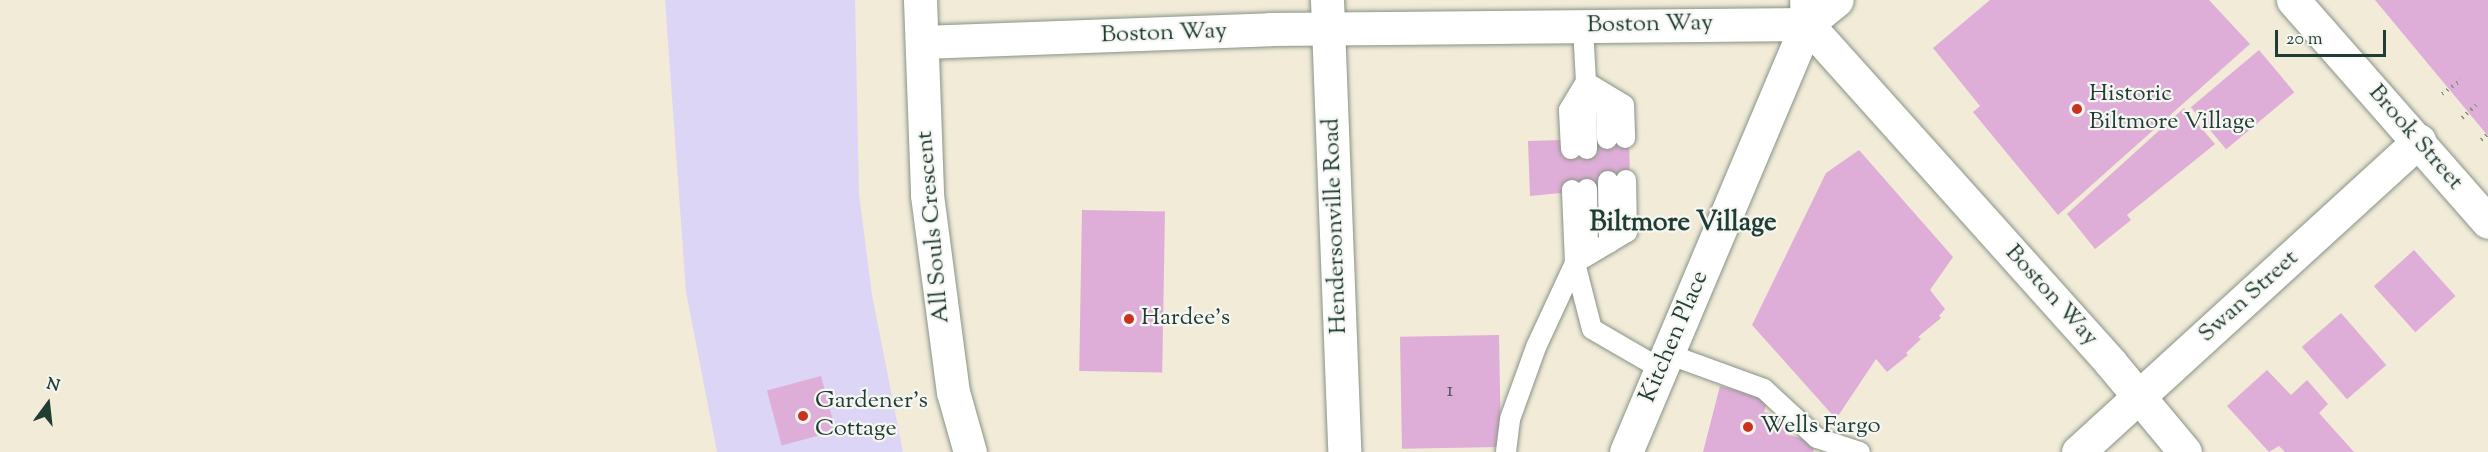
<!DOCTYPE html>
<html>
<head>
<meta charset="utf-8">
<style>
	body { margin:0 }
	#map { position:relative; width:2488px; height:452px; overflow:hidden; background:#f1ebd8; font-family:"Sorts Mill Goudy",serif }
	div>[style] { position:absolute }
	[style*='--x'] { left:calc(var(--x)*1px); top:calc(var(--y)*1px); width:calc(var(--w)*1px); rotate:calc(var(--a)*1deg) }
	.built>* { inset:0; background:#ddd5f6 }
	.building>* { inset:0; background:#deaed8; transform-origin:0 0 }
	.path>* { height:4px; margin-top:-2px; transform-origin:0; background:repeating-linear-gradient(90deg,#889486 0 1.5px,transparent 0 6px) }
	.roads { filter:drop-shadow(0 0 2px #889486) drop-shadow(0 0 2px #889486) }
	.service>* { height:20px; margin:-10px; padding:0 10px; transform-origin:10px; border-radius:10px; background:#fff }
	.minor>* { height:33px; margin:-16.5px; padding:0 16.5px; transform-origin:16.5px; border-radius:16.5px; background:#fff }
	.secondary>* { height:33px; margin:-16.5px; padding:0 16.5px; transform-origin:16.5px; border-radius:16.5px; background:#fff }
	.primary>* { height:33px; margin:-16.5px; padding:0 16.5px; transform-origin:16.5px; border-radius:16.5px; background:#fff }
	.dots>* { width:16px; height:16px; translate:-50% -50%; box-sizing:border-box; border:3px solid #f6f6f2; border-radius:50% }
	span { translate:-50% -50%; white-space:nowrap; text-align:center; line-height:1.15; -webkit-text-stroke:4.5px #f6f6f2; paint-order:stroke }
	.number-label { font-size:21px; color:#4f595d }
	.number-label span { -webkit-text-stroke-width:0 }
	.street-label { font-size:24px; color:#1f3d34 }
	.poi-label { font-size:24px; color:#1f3d34 }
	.left { translate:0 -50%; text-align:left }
	.quarter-label { font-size:27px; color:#1f3d34; font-weight:700 }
	.north { position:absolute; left:18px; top:374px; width:60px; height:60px; -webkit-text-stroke:4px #f6f6f2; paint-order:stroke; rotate:15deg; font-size:16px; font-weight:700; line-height:24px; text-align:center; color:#1f3d34 }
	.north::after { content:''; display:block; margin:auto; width:21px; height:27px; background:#1f3d34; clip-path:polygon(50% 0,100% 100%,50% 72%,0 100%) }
	.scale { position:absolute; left:2275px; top:30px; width:111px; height:27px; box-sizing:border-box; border:3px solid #1f3d34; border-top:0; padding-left:8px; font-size:18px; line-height:21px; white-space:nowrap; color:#1f3d34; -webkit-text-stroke:4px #f6f6f2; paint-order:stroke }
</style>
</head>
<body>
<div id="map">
	<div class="built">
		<div style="clip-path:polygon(665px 0,855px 0,859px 194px,872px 295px,903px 452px,717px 452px,686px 292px)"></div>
	</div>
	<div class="building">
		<div style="clip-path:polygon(1990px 0,2209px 0,2250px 44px,2058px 215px,1973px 112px,1980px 106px,1933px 48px)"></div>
		<div style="clip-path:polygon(2375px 0,2488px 0,2488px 136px)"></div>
		<div style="left:2259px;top:50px;width:55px;height:89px;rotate:50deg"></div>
		<div style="clip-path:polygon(2184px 108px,2215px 144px,2127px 215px,2131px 220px,2095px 249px,2067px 214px)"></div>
		<div style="clip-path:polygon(1629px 138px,1630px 180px,1602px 189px,1530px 196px,1528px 141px)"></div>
		<div style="clip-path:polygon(1859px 150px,1953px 257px,1930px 290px,1945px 309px,1939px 316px,1941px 318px,1918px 337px,1921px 339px,1906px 353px,1908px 355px,1887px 372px,1876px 359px,1836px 419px,1752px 325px,1826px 173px)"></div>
		<div style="left:1082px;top:210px;width:83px;height:161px;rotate:1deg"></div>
		<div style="left:2414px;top:250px;width:62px;height:54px;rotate:48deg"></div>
		<div style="left:2341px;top:313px;width:69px;height:52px;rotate:49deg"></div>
		<div style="left:1499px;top:335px;width:112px;height:99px;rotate:89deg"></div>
		<div style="clip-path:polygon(2267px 370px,2291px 395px,2307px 380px,2328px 404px,2319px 413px,2354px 452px,2285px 452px,2279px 446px,2269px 452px,2227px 406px)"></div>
		<div style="left:821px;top:376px;width:57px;height:56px;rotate:75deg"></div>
		<div style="clip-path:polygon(1720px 386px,1768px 399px,1764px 412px,1789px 419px,1785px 434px,1816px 442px,1813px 452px,1703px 452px)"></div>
	</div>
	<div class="path">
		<div style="--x:2442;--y:94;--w:24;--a:-36"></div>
		<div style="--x:2462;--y:118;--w:19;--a:-43"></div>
		<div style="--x:2481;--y:140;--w:9;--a:-41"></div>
	</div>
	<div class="roads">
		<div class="service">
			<div style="--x:1586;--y:82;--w:44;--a:31.2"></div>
			<div style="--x:1624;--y:105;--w:33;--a:88"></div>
			<div style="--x:1586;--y:82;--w:67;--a:89.1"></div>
			<div style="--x:1592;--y:89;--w:23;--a:52"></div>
			<div style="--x:1606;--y:107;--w:32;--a:88"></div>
			<div style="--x:1571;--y:149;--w:39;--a:-93"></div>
			<div style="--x:1569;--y:110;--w:33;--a:-59"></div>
			<div style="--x:1586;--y:82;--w:56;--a:-93.1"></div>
			<div style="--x:1626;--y:180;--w:52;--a:88.9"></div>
			<div style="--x:1627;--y:232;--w:61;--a:149.2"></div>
			<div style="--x:1575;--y:263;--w:68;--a:75.6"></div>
			<div style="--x:1592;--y:329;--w:80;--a:30.1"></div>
			<div style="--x:1608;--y:181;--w:62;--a:89.1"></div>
			<div style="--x:1587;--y:189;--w:66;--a:89.1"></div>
			<div style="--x:1668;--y:354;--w:102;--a:20"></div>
			<div style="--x:1764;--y:389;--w:72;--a:42.8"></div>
			<div style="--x:1817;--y:438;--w:45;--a:18"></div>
			<div style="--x:1506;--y:452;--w:33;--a:-83"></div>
			<div style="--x:1510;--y:419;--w:77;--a:-70.1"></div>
			<div style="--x:1536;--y:347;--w:93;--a:-65.1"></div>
			<div style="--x:1575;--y:263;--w:73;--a:-92.4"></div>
		</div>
		<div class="minor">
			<div style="--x:1807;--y:24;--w:38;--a:-39"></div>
			<div style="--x:922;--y:42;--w:348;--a:-2.1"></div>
			<div style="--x:1270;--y:29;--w:537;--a:-0.53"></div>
			<div style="--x:1807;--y:24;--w:454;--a:48.1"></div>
			<div style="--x:2110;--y:362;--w:117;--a:50.2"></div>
			<div style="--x:1626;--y:452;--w:465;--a:-67.1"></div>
			<div style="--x:1807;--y:24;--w:24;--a:-92"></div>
			<div style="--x:2078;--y:452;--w:462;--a:-42.4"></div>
		</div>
		<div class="secondary">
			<div style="--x:1327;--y:0;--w:452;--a:87.8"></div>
			<div style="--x:2293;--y:0;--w:295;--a:48.7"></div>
		</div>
		<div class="primary">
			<div style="--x:920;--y:0;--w:195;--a:87.9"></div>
			<div style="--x:927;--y:195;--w:199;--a:82.5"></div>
			<div style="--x:953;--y:392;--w:62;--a:74.2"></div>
		</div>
	</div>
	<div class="dots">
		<div style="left:2077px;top:109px;background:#c8321e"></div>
		<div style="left:1129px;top:319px;background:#c8321e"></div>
		<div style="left:803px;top:416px;background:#c8321e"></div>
		<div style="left:1748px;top:427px;background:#c8321e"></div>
	</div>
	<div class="number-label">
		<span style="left:1450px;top:391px">1</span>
	</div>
	<div class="street-label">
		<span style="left:1650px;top:25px;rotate:-1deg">Boston Way</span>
		<span style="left:1164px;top:34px;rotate:-2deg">Boston Way</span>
		<span style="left:2415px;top:138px;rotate:49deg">Brook Street</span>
		<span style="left:1336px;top:226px;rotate:-92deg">Hendersonville Road</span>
		<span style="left:934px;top:227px;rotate:-95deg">All Souls Crescent</span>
		<span style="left:2051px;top:296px;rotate:48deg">Boston Way</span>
		<span style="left:2249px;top:297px;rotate:-42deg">Swan Street</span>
		<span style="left:1675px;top:337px;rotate:-67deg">Kitchen Place</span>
	</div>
	<div class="poi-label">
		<span class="left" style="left:2089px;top:109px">Historic<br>Biltmore Village</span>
		<span class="left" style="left:1141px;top:319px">Hardee's</span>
		<span class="left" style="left:815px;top:416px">Gardener's<br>Cottage</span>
		<span class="left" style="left:1760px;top:427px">Wells Fargo</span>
	</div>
	<div class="quarter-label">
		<span style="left:1683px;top:224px">Biltmore Village</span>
	</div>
	<div class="north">N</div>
	<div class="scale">20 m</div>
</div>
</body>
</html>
